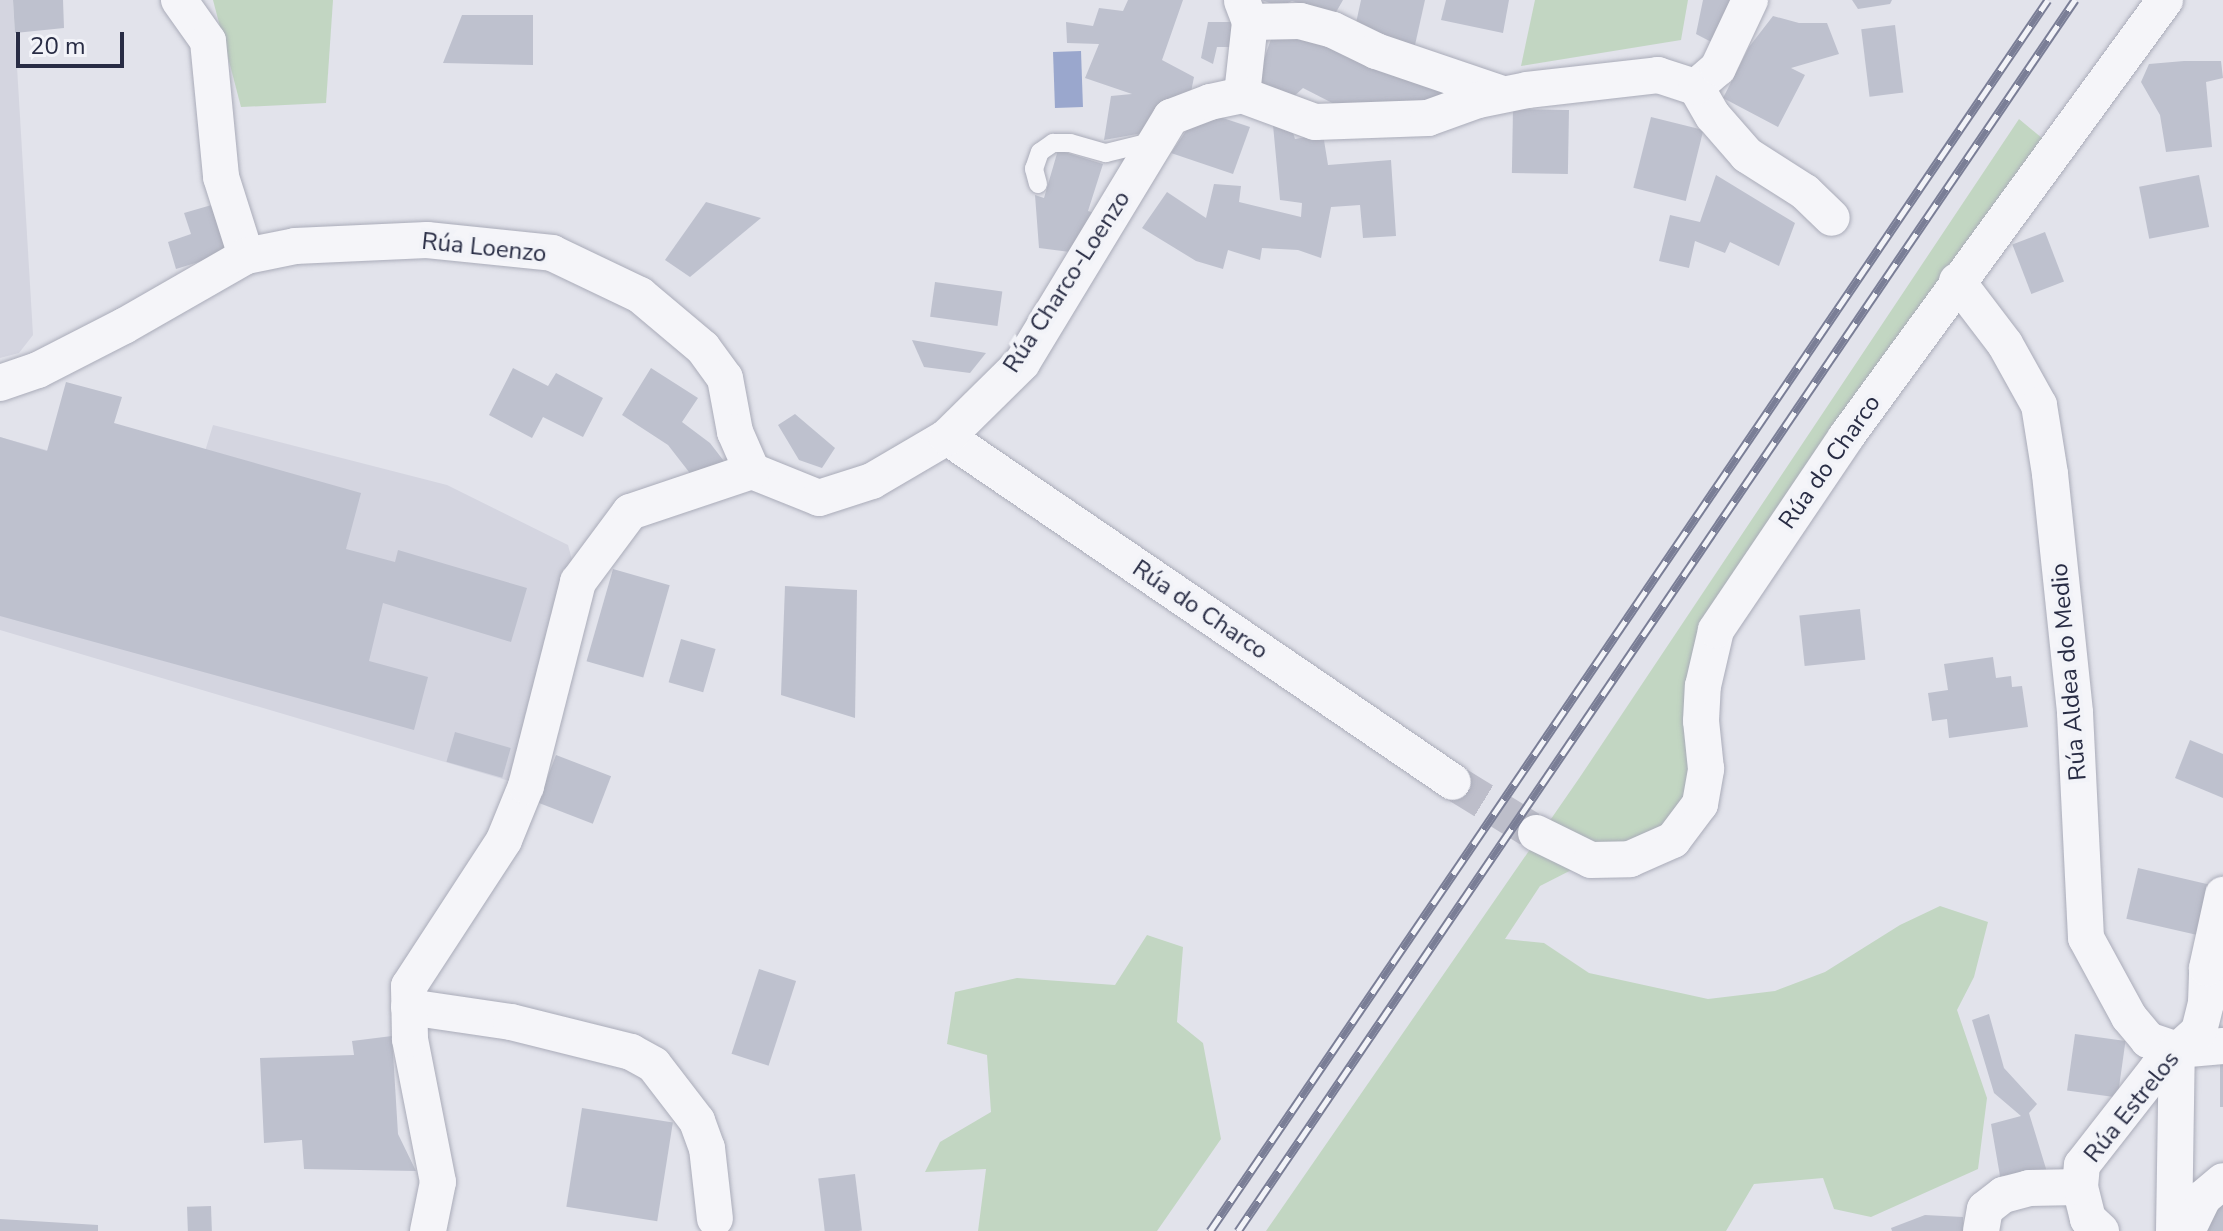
<!DOCTYPE html>
<html>
<head>
<meta charset="utf-8">
<style>
	body { margin:0 }
	#map { position:relative; width:2223px; height:1231px; overflow:hidden; background:#e2e3eb; font-family:"Nunito Sans",sans-serif }
	div>[style] { position:absolute }
	[style*='--x'] { left:calc(var(--x)*1px); top:calc(var(--y)*1px); width:calc(var(--w)*1px); rotate:calc(var(--a)*1deg) }
	.built>* { inset:0; background:#d4d5e0 }
	.green>* { inset:0; background:#c2d6c2 }
	.water>* { inset:0; background:#9aa7cd; transform-origin:0 0 }
	.building>* { inset:0; background:#bec1ce; transform-origin:0 0 }
	.street-tunnel>* { height:36px; margin-top:-18px; transform-origin:0; background:repeating-linear-gradient(90deg,#bdbeca 0 36px,transparent 0 54px) }
	.roads { filter:drop-shadow(0 0 2px #aaacb9) drop-shadow(0 0 2px #aaacb9) }
	.lane>* { height:18px; margin:-9px; padding:0 9px; transform-origin:9px; border-radius:9px; background:#f5f5f9 }
	.street>* { height:36px; margin:-18px; padding:0 18px; transform-origin:18px; border-radius:18px; background:#f5f5f9 }
	.rail>* { height:9px; margin-top:-4.5px; transform-origin:0; background:repeating-linear-gradient(90deg,#f2f3f8 0 18px,#7a7e96 0 36px); box-sizing:border-box; border-block:2px solid #7a7e96 }
	span { translate:-50% -50%; white-space:nowrap; text-align:center; line-height:1.15; -webkit-text-stroke:8px #f2f3f8; paint-order:stroke }
	.street-label { font-size:24px; color:#282c44 }
	.scale { position:absolute; left:16px; top:32px; width:108px; height:36px; box-sizing:border-box; border:4px solid #282c44; border-top:0; padding-left:10px; font-size:24px; line-height:28px; white-space:nowrap; color:#282c44; -webkit-text-stroke:6px #f2f3f8; paint-order:stroke }
</style>
</head>
<body>
<div id="map">
	<div class="built">
		<div style="clip-path:polygon(0 0,13px 0,33px 335px,19px 353px,0 358px)"></div>
		<div style="clip-path:polygon(213px 425px,447px 485px,568px 545px,578px 582px,526px 786px,0 630px,0 437px,193px 491px)"></div>
	</div>
	<div class="green">
		<div style="clip-path:polygon(213px 0,333px 0,326px 103px,241px 107px)"></div>
		<div style="clip-path:polygon(1535px 0,1688px 0,1681px 40px,1521px 66px)"></div>
		<div style="clip-path:polygon(2019px 119px,2055px 149px,1716px 630px,1683px 826px,1591px 860px,1540px 886px,1505px 939px,1544px 943px,1589px 973px,1708px 999px,1775px 991px,1825px 972px,1900px 925px,1940px 906px,1988px 922px,1974px 977px,1957px 1010px,1987px 1098px,1978px 1169px,1871px 1217px,1834px 1209px,1823px 1178px,1754px 1184px,1726px 1231px,1266px 1231px,1580px 777px)"></div>
		<div style="clip-path:polygon(1147px 935px,1183px 947px,1177px 1022px,1203px 1043px,1221px 1139px,1157px 1231px,978px 1231px,986px 1169px,925px 1172px,940px 1142px,991px 1112px,987px 1055px,947px 1044px,955px 992px,1017px 978px,1115px 985px)"></div>
	</div>
	<div class="water">
		<div style="left:1081px;top:51px;width:56px;height:28px;rotate:88deg"></div>
	</div>
	<div class="building">
		<div style="clip-path:polygon(13px 0,63px 0,64px 28px,15px 33px)"></div>
		<div style="clip-path:polygon(1128px 0,1183px 0,1162px 60px,1194px 77px,1190px 97px,1143px 133px,1104px 140px,1111px 96px,1132px 94px,1085px 78px,1099px 44px,1067px 43px,1066px 22px,1093px 26px,1099px 8px,1123px 11px)"></div>
		<div style="clip-path:polygon(1262px 0,1343px 0,1335px 14px,1292px 1px,1279px 7px)"></div>
		<div style="clip-path:polygon(1361px 0,1425px 0,1415px 45px,1354px 32px)"></div>
		<div style="clip-path:polygon(1446px 0,1509px 0,1503px 33px,1441px 20px)"></div>
		<div style="clip-path:polygon(1703px 0,1738px 0,1719px 46px,1696px 34px)"></div>
		<div style="clip-path:polygon(1852px 0,1892px 0,1890px 4px,1858px 9px)"></div>
		<div style="clip-path:polygon(462px 15px,533px 15px,533px 65px,443px 63px)"></div>
		<div style="clip-path:polygon(1773px 16px,1799px 23px,1827px 23px,1839px 54px,1791px 68px,1805px 75px,1778px 127px,1723px 98px,1749px 47px)"></div>
		<div style="clip-path:polygon(1208px 22px,1241px 22px,1239px 47px,1217px 47px,1213px 64px,1201px 58px)"></div>
		<div style="left:1895px;top:25px;width:68px;height:34px;rotate:83deg"></div>
		<div style="clip-path:polygon(1310px 31px,1452px 90px,1447px 102px,1342px 108px,1303px 88px,1291px 99px,1260px 92px,1263px 62px,1271px 39px)"></div>
		<div style="clip-path:polygon(2184px 61px,2221px 61px,2223px 78px,2206px 82px,2212px 147px,2166px 152px,2160px 115px,2141px 82px,2149px 64px)"></div>
		<div style="left:1513px;top:109px;width:56px;height:64px;rotate:1deg"></div>
		<div style="clip-path:polygon(1205px 112px,1250px 127px,1233px 174px,1171px 153px,1190px 125px)"></div>
		<div style="left:1651px;top:117px;width:54px;height:73px;rotate:14deg"></div>
		<div style="clip-path:polygon(1290px 123px,1295px 139px,1323px 134px,1328px 165px,1391px 160px,1396px 236px,1363px 238px,1360px 205px,1331px 207px,1321px 258px,1298px 250px,1262px 248px,1260px 260px,1228px 250px,1223px 269px,1196px 261px,1142px 228px,1167px 192px,1206px 218px,1214px 184px,1241px 186px,1239px 202px,1301px 217px,1302px 203px,1280px 200px,1273px 125px)"></div>
		<div style="clip-path:polygon(1058px 150px,1103px 164px,1088px 211px,1100px 215px,1070px 252px,1039px 248px,1035px 195px,1044px 198px)"></div>
		<div style="clip-path:polygon(1716px 175px,1795px 223px,1779px 266px,1730px 242px,1725px 253px,1695px 241px,1689px 268px,1659px 261px,1670px 215px,1700px 222px)"></div>
		<div style="left:2199px;top:175px;width:53px;height:61px;rotate:79deg"></div>
		<div style="clip-path:polygon(706px 202px,761px 218px,690px 277px,665px 260px)"></div>
		<div style="clip-path:polygon(215px 204px,231px 252px,176px 269px,168px 242px,191px 234px,184px 213px)"></div>
		<div style="left:2045px;top:232px;width:53px;height:35px;rotate:69deg"></div>
		<div style="left:935px;top:282px;width:68px;height:35px;rotate:8deg"></div>
		<div style="clip-path:polygon(912px 340px,986px 353px,970px 373px,924px 367px)"></div>
		<div style="clip-path:polygon(513px 368px,548px 386px,556px 373px,603px 398px,583px 437px,543px 417px,532px 438px,489px 415px)"></div>
		<div style="clip-path:polygon(651px 368px,698px 398px,682px 422px,710px 443px,730px 469px,696px 481px,668px 445px,622px 415px)"></div>
		<div style="clip-path:polygon(66px 382px,122px 397px,114px 423px,361px 493px,346px 549px,395px 562px,398px 550px,527px 588px,511px 642px,383px 603px,369px 661px,428px 677px,414px 730px,0 616px,0 437px,47px 451px)"></div>
		<div style="clip-path:polygon(795px 414px,835px 448px,822px 468px,799px 460px,778px 425px)"></div>
		<div style="left:613px;top:569px;width:59px;height:96px;rotate:16deg"></div>
		<div style="clip-path:polygon(785px 586px,857px 590px,855px 718px,781px 695px)"></div>
		<div style="left:1860px;top:609px;width:51px;height:61px;rotate:84deg"></div>
		<div style="left:681px;top:639px;width:36px;height:45px;rotate:16deg"></div>
		<div style="clip-path:polygon(1993px 657px,1996px 678px,2011px 676px,2012px 687px,2022px 686px,2028px 727px,1949px 738px,1947px 719px,1932px 721px,1928px 693px,1948px 690px,1944px 664px)"></div>
		<div style="left:455px;top:732px;width:58px;height:31px;rotate:16deg"></div>
		<div style="clip-path:polygon(2190px 740px,2223px 754px,2223px 798px,2175px 778px)"></div>
		<div style="left:556px;top:755px;width:59px;height:51px;rotate:21deg"></div>
		<div style="left:2138px;top:868px;width:74px;height:52px;rotate:13deg"></div>
		<div style="left:759px;top:969px;width:39px;height:89px;rotate:18deg"></div>
		<div style="clip-path:polygon(1989px 1014px,2004px 1068px,2037px 1104px,2029px 1113px,2047px 1172px,2000px 1176px,1991px 1124px,2021px 1116px,1994px 1093px,1972px 1020px)"></div>
		<div style="left:2075px;top:1034px;width:51px;height:57px;rotate:8deg"></div>
		<div style="clip-path:polygon(392px 1036px,398px 1134px,416px 1171px,304px 1169px,302px 1140px,264px 1143px,260px 1058px,354px 1055px,352px 1041px)"></div>
		<div style="left:2220px;top:1055px;width:3px;height:52px"></div>
		<div style="left:582px;top:1108px;width:92px;height:100px;rotate:9deg"></div>
		<div style="left:855px;top:1174px;width:57px;height:37px;rotate:83deg"></div>
		<div style="clip-path:polygon(2223px 1201px,2223px 1231px,2198px 1231px)"></div>
		<div style="left:211px;top:1206px;width:25px;height:24px;rotate:88deg"></div>
		<div style="clip-path:polygon(1925px 1215px,1963px 1217px,1964px 1231px,1892px 1231px,1891px 1228px)"></div>
		<div style="clip-path:polygon(0 1219px,98px 1225px,98px 1231px,0 1231px)"></div>
	</div>
	<div class="street-tunnel">
		<div style="--x:1453;--y:782;--w:97;--a:31.6"></div>
	</div>
	<div class="roads">
		<div class="lane">
			<div style="--x:1038;--y:184;--w:16;--a:-105"></div>
			<div style="--x:1034;--y:169;--w:18;--a:-71"></div>
			<div style="--x:1040;--y:152;--w:16;--a:-35"></div>
			<div style="--x:1053;--y:143;--w:17;--a:0"></div>
			<div style="--x:1070;--y:143;--w:37;--a:16"></div>
			<div style="--x:1106;--y:153;--w:46;--a:-13.7"></div>
		</div>
		<div class="street">
			<div style="--x:179;--y:0;--w:50;--a:54.7"></div>
			<div style="--x:208;--y:41;--w:137;--a:84.5"></div>
			<div style="--x:221;--y:177;--w:83;--a:72.4"></div>
			<div style="--x:1242;--y:1;--w:22;--a:69"></div>
			<div style="--x:1250;--y:22;--w:73;--a:96.3"></div>
			<div style="--x:1250;--y:22;--w:50;--a:-1.1"></div>
			<div style="--x:1300;--y:21;--w:34;--a:15"></div>
			<div style="--x:1333;--y:30;--w:48;--a:26"></div>
			<div style="--x:1376;--y:51;--w:133;--a:18.8"></div>
			<div style="--x:1696;--y:87;--w:34;--a:60"></div>
			<div style="--x:1713;--y:116;--w:52;--a:48.9"></div>
			<div style="--x:1747;--y:155;--w:69;--a:32.5"></div>
			<div style="--x:1805;--y:192;--w:37;--a:44"></div>
			<div style="--x:1957;--y:281;--w:79;--a:52.7"></div>
			<div style="--x:2005;--y:344;--w:70;--a:60.9"></div>
			<div style="--x:2039;--y:405;--w:70;--a:80.9"></div>
			<div style="--x:2050;--y:474;--w:240;--a:84"></div>
			<div style="--x:2075;--y:713;--w:225;--a:87.2"></div>
			<div style="--x:2086;--y:938;--w:90;--a:61.4"></div>
			<div style="--x:2129;--y:1017;--w:30;--a:50"></div>
			<div style="--x:2148;--y:1040;--w:31;--a:19"></div>
			<div style="--x:2177;--y:1050;--w:46;--a:-5"></div>
			<div style="--x:0;--y:383;--w:40;--a:-18.9"></div>
			<div style="--x:38;--y:370;--w:97;--a:-27.1"></div>
			<div style="--x:124;--y:326;--w:141;--a:-29.8"></div>
			<div style="--x:246;--y:256;--w:50;--a:-11.5"></div>
			<div style="--x:295;--y:246;--w:132;--a:-2.6"></div>
			<div style="--x:427;--y:240;--w:126;--a:5.9"></div>
			<div style="--x:552;--y:253;--w:98;--a:25.5"></div>
			<div style="--x:640;--y:295;--w:82;--a:40.1"></div>
			<div style="--x:703;--y:348;--w:37;--a:54"></div>
			<div style="--x:725;--y:378;--w:55;--a:79.5"></div>
			<div style="--x:735;--y:432;--w:43;--a:66.4"></div>
			<div style="--x:947;--y:437;--w:612;--a:34.29"></div>
			<div style="--x:752;--y:471;--w:72;--a:21.9"></div>
			<div style="--x:819;--y:498;--w:56;--a:-17.8"></div>
			<div style="--x:872;--y:481;--w:87;--a:-30.4"></div>
			<div style="--x:947;--y:437;--w:105;--a:-44.6"></div>
			<div style="--x:1022;--y:363;--w:288;--a:-58.8"></div>
			<div style="--x:1171;--y:117;--w:42;--a:-21"></div>
			<div style="--x:1210;--y:102;--w:33;--a:-12"></div>
			<div style="--x:1242;--y:95;--w:78;--a:20.3"></div>
			<div style="--x:1315;--y:122;--w:113;--a:-2"></div>
			<div style="--x:1428;--y:118;--w:53;--a:-19.8"></div>
			<div style="--x:1478;--y:100;--w:50;--a:-11.5"></div>
			<div style="--x:1527;--y:90;--w:132;--a:-6.5"></div>
			<div style="--x:1658;--y:75;--w:40;--a:18"></div>
			<div style="--x:1696;--y:87;--w:29;--a:-41"></div>
			<div style="--x:1718;--y:68;--w:75;--a:-64.8"></div>
			<div style="--x:1536;--y:833;--w:61;--a:26.1"></div>
			<div style="--x:1591;--y:860;--w:39;--a:-1"></div>
			<div style="--x:1630;--y:859;--w:47;--a:-23.8"></div>
			<div style="--x:1673;--y:840;--w:45;--a:-53.1"></div>
			<div style="--x:1700;--y:804;--w:36;--a:-80"></div>
			<div style="--x:1706;--y:769;--w:48;--a:-95.9"></div>
			<div style="--x:1701;--y:721;--w:35;--a:-87"></div>
			<div style="--x:1703;--y:686;--w:57;--a:-76.9"></div>
			<div style="--x:1716;--y:630;--w:233;--a:-56"></div>
			<div style="--x:1846;--y:437;--w:541;--a:-53.87"></div>
			<div style="--x:409;--y:1007;--w:103;--a:8.4"></div>
			<div style="--x:511;--y:1022;--w:124;--a:14"></div>
			<div style="--x:631;--y:1052;--w:26;--a:29"></div>
			<div style="--x:654;--y:1065;--w:71;--a:52.5"></div>
			<div style="--x:697;--y:1121;--w:29;--a:70"></div>
			<div style="--x:707;--y:1148;--w:71;--a:83.6"></div>
			<div style="--x:428;--y:1231;--w:50;--a:-78.5"></div>
			<div style="--x:438;--y:1182;--w:146;--a:-101.1"></div>
			<div style="--x:410;--y:1039;--w:53;--a:-91.1"></div>
			<div style="--x:409;--y:986;--w:174;--a:-56.9"></div>
			<div style="--x:504;--y:840;--w:58;--a:-67.8"></div>
			<div style="--x:526;--y:786;--w:211;--a:-75.7"></div>
			<div style="--x:578;--y:582;--w:87;--a:-53.4"></div>
			<div style="--x:630;--y:512;--w:129;--a:-18.6"></div>
			<div style="--x:1981;--y:1231;--w:22;--a:-80"></div>
			<div style="--x:1985;--y:1209;--w:23;--a:-38"></div>
			<div style="--x:2003;--y:1195;--w:27;--a:-15"></div>
			<div style="--x:2029;--y:1188;--w:51;--a:-1.1"></div>
			<div style="--x:2101;--y:1231;--w:18;--a:-137"></div>
			<div style="--x:2088;--y:1219;--w:33;--a:-104"></div>
			<div style="--x:2080;--y:1187;--w:22;--a:-85"></div>
			<div style="--x:2082;--y:1165;--w:122;--a:-52"></div>
			<div style="--x:2157;--y:1069;--w:57;--a:-42.1"></div>
			<div style="--x:2199;--y:1031;--w:29;--a:-76"></div>
			<div style="--x:2206;--y:1003;--w:35;--a:-88"></div>
			<div style="--x:2207;--y:968;--w:75;--a:-77.6"></div>
			<div style="--x:2174;--y:1231;--w:181;--a:-89.1"></div>
			<div style="--x:2187;--y:1231;--w:37;--a:-64"></div>
			<div style="--x:2203;--y:1198;--w:26;--a:-40"></div>
		</div>
	</div>
	<div class="rail">
		<div style="--x:1210;--y:1231;--w:1489;--a:-55.76"></div>
		<div style="--x:1238;--y:1231;--w:1489;--a:-55.79"></div>
	</div>
	<div class="street-label">
		<span style="left:484px;top:248px;rotate:6deg">Rúa Loenzo</span>
		<span style="left:1067px;top:282px;rotate:-57deg">Rúa Charco-Loenzo</span>
		<span style="left:1830px;top:462px;rotate:-55deg">Rúa do Charco</span>
		<span style="left:1200px;top:610px;rotate:34deg">Rúa do Charco</span>
		<span style="left:2069px;top:672px;rotate:-95deg">Rúa Aldea do Medio</span>
		<span style="left:2132px;top:1107px;rotate:-51deg">Rúa Estrelos</span>
	</div>
	<div class="scale">20 m</div>
</div>
</body>
</html>
